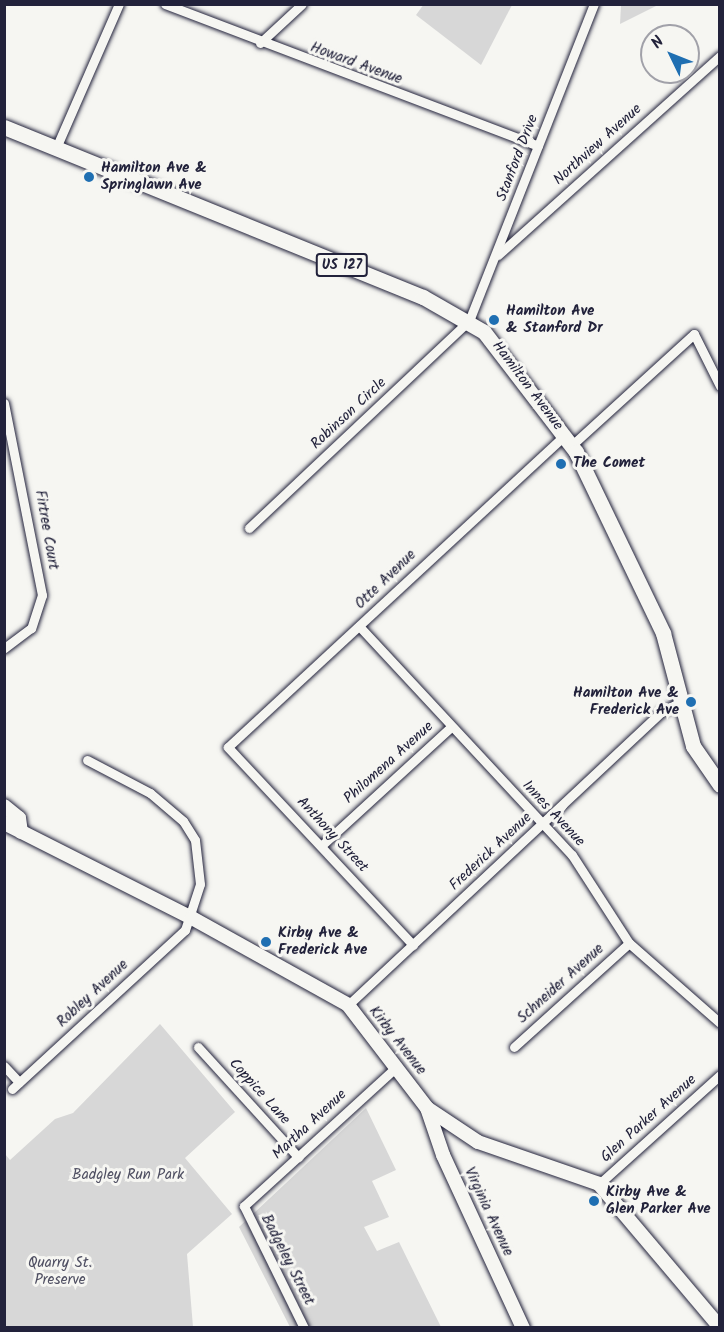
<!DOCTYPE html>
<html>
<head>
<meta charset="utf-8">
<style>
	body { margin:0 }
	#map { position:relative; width:724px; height:1332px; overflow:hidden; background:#f6f6f2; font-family:Kalam,sans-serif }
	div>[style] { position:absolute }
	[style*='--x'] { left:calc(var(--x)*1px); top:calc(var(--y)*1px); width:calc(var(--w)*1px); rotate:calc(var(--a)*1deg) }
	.green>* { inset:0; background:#d7d7d7 }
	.roads { filter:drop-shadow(0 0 2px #22223b) drop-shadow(0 0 2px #22223b) }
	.street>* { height:9px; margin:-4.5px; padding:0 4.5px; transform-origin:4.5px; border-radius:4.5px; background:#f6f6f2 }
	.secondary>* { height:14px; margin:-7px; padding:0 7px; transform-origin:7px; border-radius:7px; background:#f6f6f2 }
	.primary>* { height:15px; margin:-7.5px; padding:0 7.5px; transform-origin:7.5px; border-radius:7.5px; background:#f6f6f2 }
	.dots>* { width:16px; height:16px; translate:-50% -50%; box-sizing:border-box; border:3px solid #f6f6f2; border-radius:50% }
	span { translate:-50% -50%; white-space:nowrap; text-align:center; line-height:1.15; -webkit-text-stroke:6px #f6f6f2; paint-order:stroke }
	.shield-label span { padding:2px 4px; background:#f6f6f2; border:2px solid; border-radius:4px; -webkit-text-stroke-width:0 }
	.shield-label { font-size:14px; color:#22223b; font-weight:700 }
	.street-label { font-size:15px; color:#22223b }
	.poi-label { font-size:15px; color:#22223b; font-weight:700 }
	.left { translate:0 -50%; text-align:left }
	.right { translate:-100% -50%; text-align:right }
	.park-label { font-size:15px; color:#4f4f62 }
	.frame { position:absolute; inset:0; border:6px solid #22223b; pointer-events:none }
	.north { position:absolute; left:640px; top:24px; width:60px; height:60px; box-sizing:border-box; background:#f6f6f2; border:2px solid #a1a1a9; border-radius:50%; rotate:313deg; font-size:16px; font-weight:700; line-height:24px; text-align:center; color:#22223b }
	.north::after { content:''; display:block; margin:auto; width:21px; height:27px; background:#1f6fb2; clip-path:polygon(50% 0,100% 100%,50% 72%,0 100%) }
</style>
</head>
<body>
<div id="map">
	<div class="green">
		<div style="clip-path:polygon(424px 4px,512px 4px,512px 5px,481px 65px,416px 15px)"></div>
		<div style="clip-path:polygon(621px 5px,621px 4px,658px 5px,620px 24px)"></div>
		<div style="clip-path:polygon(160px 1024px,235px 1112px,185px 1158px,232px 1214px,187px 1254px,193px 1327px,5px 1327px,5px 1154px,10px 1160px,55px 1119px,73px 1113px)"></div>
		<div style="clip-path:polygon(366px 1108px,396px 1170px,372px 1181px,389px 1217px,364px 1227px,377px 1251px,399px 1242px,441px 1327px,290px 1327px,239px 1227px)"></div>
	</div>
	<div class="roads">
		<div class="street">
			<div style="--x:165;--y:4;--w:399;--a:20.8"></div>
			<div style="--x:260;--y:43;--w:57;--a:-42.9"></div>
			<div style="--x:56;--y:148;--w:157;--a:-66.4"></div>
			<div style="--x:498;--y:255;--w:298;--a:-41.9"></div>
			<div style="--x:4;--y:403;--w:196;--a:78.8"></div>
			<div style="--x:42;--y:595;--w:35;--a:108"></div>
			<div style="--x:31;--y:628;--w:34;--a:143"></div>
			<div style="--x:572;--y:445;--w:165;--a:-42.3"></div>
			<div style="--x:694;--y:334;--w:58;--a:63.4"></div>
			<div style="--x:249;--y:528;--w:302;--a:-43.3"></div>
			<div style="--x:469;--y:321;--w:341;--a:-68.5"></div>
			<div style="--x:359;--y:626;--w:313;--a:47.1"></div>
			<div style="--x:572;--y:855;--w:105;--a:57.1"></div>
			<div style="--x:629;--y:943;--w:121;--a:41.3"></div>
			<div style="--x:321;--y:846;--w:176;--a:-42.5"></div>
			<div style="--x:413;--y:945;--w:271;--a:-133.1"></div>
			<div style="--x:228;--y:747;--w:459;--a:-42.8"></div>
			<div style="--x:348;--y:1005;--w:429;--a:-43.1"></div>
			<div style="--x:661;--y:712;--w:25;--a:-27"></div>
			<div style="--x:198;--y:1047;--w:149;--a:47.7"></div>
			<div style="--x:514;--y:1047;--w:155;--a:-42.1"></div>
			<div style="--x:4;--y:1066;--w:22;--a:47"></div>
			<div style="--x:12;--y:1089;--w:235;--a:-42.6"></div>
			<div style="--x:185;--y:930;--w:48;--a:-71.9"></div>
			<div style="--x:200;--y:884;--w:44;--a:-96.5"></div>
			<div style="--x:195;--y:840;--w:22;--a:-122"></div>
			<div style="--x:183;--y:821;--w:43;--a:-139.7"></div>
			<div style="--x:150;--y:793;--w:71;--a:-152.4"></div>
			<div style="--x:599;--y:1184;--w:163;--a:-42"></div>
			<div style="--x:304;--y:1328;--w:136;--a:-116.2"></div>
			<div style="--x:244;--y:1206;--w:206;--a:-42.4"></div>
		</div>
		<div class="secondary">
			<div style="--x:4;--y:806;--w:19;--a:39"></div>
			<div style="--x:19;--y:818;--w:14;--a:82"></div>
			<div style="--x:4;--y:823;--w:211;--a:26.8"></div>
			<div style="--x:192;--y:918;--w:179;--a:29.1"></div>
			<div style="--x:348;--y:1005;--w:130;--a:52.5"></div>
			<div style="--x:427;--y:1108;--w:61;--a:33.7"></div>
			<div style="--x:478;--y:1142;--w:128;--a:19.1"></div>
			<div style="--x:599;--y:1184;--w:187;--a:49.8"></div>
			<div style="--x:427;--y:1108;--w:50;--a:71.2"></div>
			<div style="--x:443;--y:1155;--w:191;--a:65.2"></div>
		</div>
		<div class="primary">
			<div style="--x:4;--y:127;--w:452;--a:22.1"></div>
			<div style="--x:423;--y:297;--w:70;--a:29.8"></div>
			<div style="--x:484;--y:332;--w:151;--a:52.5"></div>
			<div style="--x:576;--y:452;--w:201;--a:64.3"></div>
			<div style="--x:663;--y:633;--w:117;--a:75.1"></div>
			<div style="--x:693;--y:746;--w:47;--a:55.3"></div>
		</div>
	</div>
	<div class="dots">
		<div style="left:89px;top:177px;background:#1f6fb2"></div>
		<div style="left:494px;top:320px;background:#1f6fb2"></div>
		<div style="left:561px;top:464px;background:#1f6fb2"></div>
		<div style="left:691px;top:702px;background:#1f6fb2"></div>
		<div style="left:266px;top:942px;background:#1f6fb2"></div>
		<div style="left:594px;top:1201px;background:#1f6fb2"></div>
	</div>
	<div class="shield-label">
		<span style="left:342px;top:265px">US 127</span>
	</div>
	<div class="street-label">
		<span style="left:356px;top:64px;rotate:20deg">Howard Avenue</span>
		<span style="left:598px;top:145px;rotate:-42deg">Northview Avenue</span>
		<span style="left:518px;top:158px;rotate:-69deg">Stanford Drive</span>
		<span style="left:527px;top:386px;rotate:53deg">Hamilton Avenue</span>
		<span style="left:349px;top:414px;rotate:-43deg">Robinson Circle</span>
		<span style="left:46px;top:530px;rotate:80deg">Firtree Court</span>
		<span style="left:386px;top:580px;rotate:-44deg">Otte Avenue</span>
		<span style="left:389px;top:763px;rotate:-42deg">Philomena Avenue</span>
		<span style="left:553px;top:814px;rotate:47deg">Innes Avenue</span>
		<span style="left:332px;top:835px;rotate:47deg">Anthony Street</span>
		<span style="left:491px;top:852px;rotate:-43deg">Frederick Avenue</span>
		<span style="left:561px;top:984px;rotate:-42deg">Schneider Avenue</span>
		<span style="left:93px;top:994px;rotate:-43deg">Robley Avenue</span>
		<span style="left:397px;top:1041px;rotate:52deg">Kirby Avenue</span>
		<span style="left:259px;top:1092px;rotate:48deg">Coppice Lane</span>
		<span style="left:649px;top:1119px;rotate:-42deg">Glen Parker Avenue</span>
		<span style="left:310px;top:1125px;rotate:-43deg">Martha Avenue</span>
		<span style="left:488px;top:1212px;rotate:65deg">Virginia Avenue</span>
		<span style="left:287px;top:1260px;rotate:63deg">Badgeley Street</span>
	</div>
	<div class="poi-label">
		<span class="left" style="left:101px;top:177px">Hamilton Ave &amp;<br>Springlawn Ave</span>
		<span class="left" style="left:506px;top:320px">Hamilton Ave<br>&amp; Stanford Dr</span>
		<span class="left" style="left:573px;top:464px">The Comet</span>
		<span class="right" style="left:679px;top:702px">Hamilton Ave &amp;<br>Frederick Ave</span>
		<span class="left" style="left:278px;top:942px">Kirby Ave &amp;<br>Frederick Ave</span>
		<span class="left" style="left:606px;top:1201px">Kirby Ave &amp;<br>Glen Parker Ave</span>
	</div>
	<div class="park-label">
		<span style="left:128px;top:1176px">Badgley Run Park</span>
		<span style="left:60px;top:1272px">Quarry St.<br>Preserve</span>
	</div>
	<div class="frame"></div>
	<div class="north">N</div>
</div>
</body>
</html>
